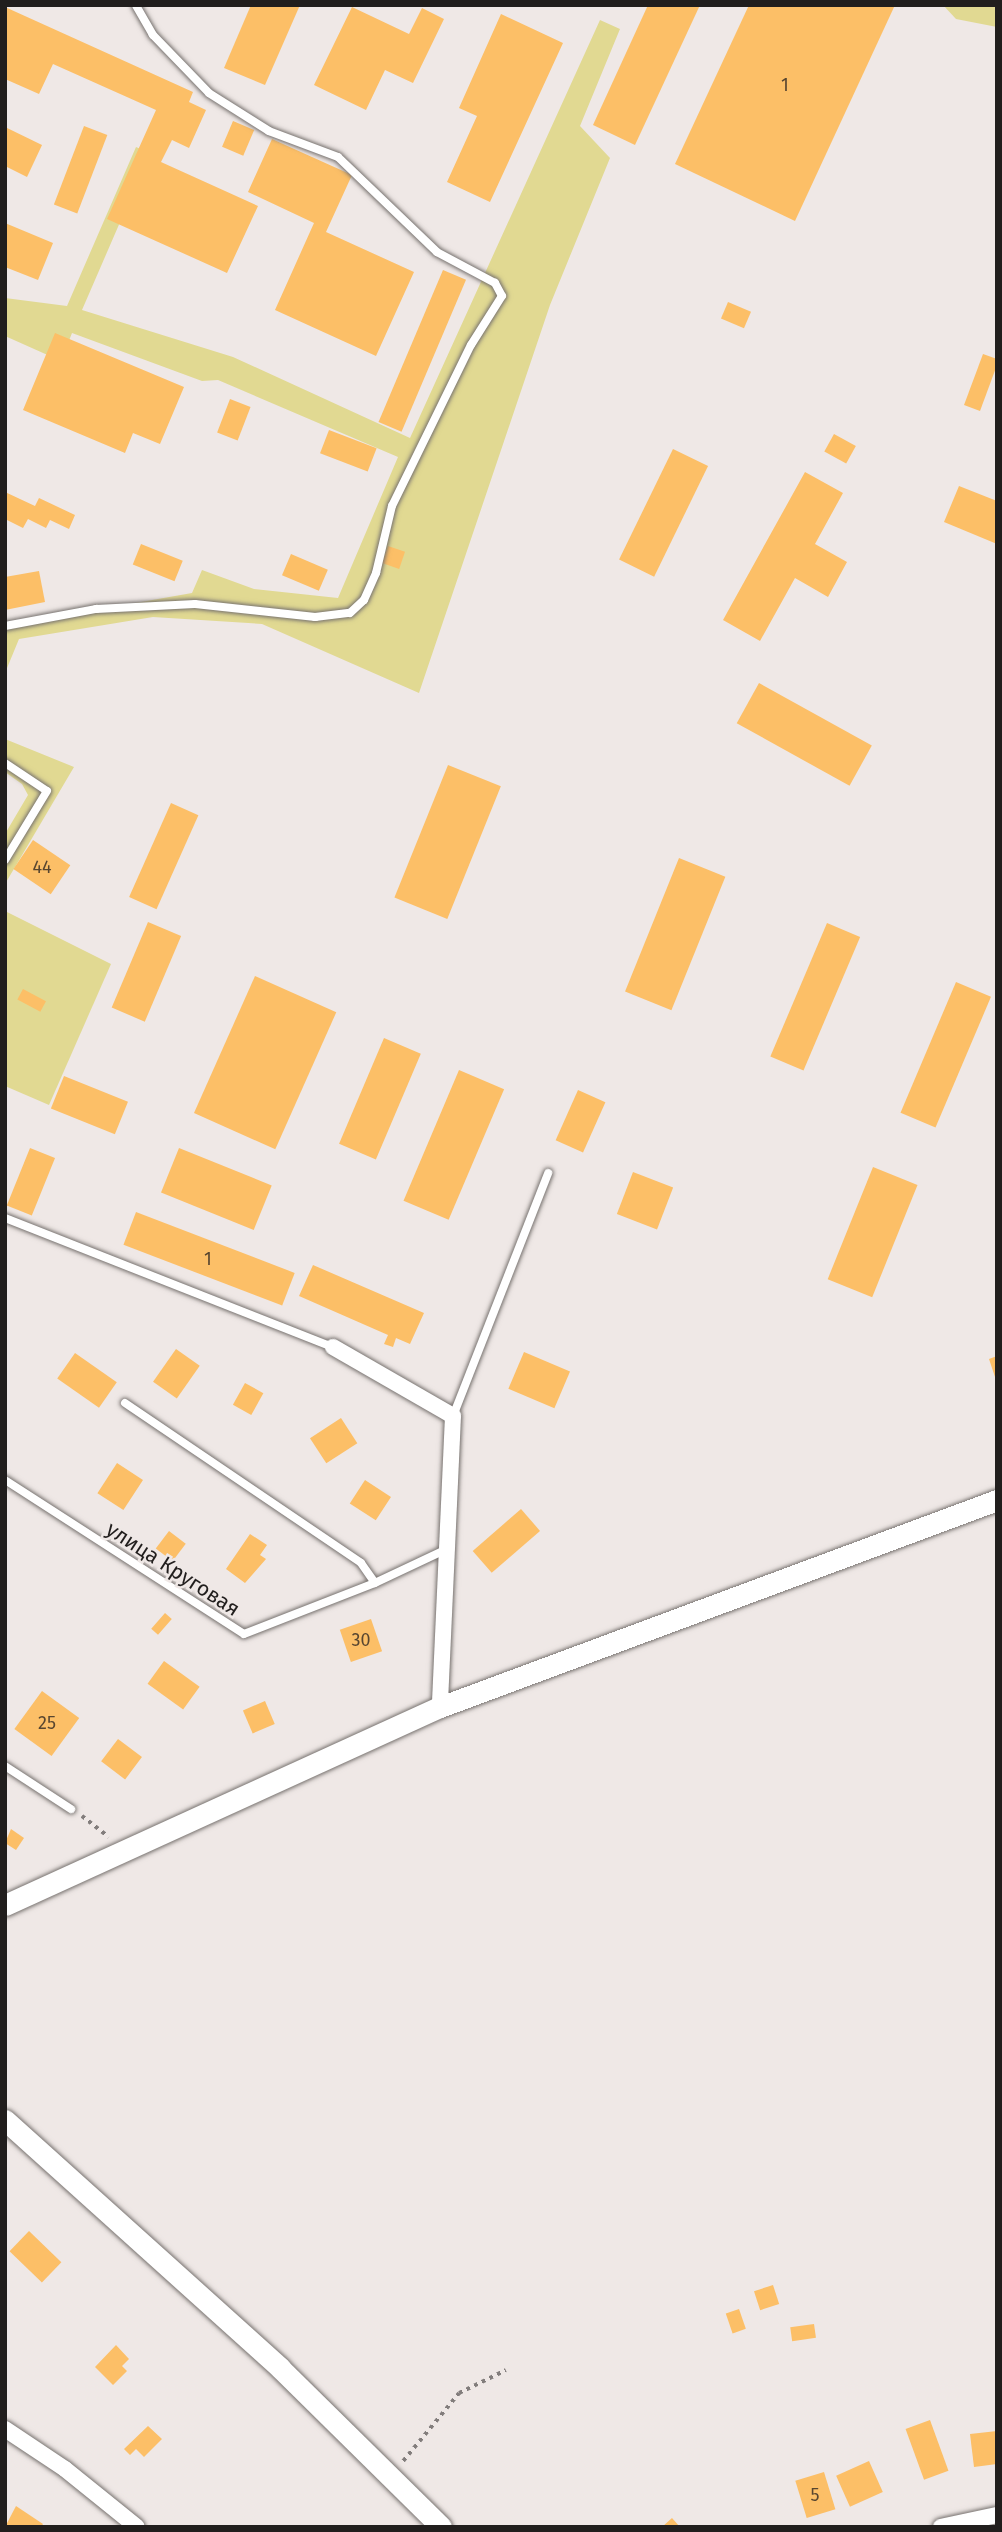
<!DOCTYPE html>
<html>
<head>
<meta charset="utf-8">
<style>
	body { margin:0 }
	#map { position:relative; width:1002px; height:2532px; overflow:hidden; background:#efe8e6; font-family:"Fira Sans",sans-serif }
	div>[style] { position:absolute }
	[style*='--x'] { left:calc(var(--x)*1px); top:calc(var(--y)*1px); width:calc(var(--w)*1px); rotate:calc(var(--a)*1deg) }
	.green>* { inset:0; background:#e1d992 }
	.building>* { inset:0; background:#fcbf67; transform-origin:0 0 }
	.path>* { height:3.5px; margin-top:-1.75px; transform-origin:0; background:repeating-linear-gradient(90deg,#827d7c 0 3.5px,transparent 0 8.5px) }
	.roads { filter:drop-shadow(0 0 2px #77726f) drop-shadow(0 0 2px #77726f) }
	.service>* { height:8px; margin:-4px; padding:0 4px; transform-origin:4px; border-radius:4px; background:#fff }
	.minor>* { height:16px; margin:-8px; padding:0 8px; transform-origin:8px; border-radius:8px; background:#fff }
	.tertiary>* { height:21px; margin:-10.5px; padding:0 10.5px; transform-origin:10.5px; border-radius:10.5px; background:#fff }
	span { translate:-50% -50%; white-space:nowrap; text-align:center; line-height:1.15; -webkit-text-stroke:5px #efe8e6; paint-order:stroke }
	.number-label { font-size:18px; color:#584630 }
	.number-label span { -webkit-text-stroke-width:0 }
	.street-label { font-size:21px; color:#211e1d }
	.frame { position:absolute; inset:0; border:7px solid #211e1d; pointer-events:none }
</style>
</head>
<body>
<div id="map">
	<div class="green">
		<div style="clip-path:polygon(943px 5px,997px 5px,997px 27px,956px 19px)"></div>
		<div style="clip-path:polygon(600px 20px,620px 29px,580px 126px,610px 158px,550px 305px,419px 693px,262px 624px,153px 617px,19px 639px,5px 673px,5px 626px,192px 593px,202px 570px,254px 589px,338px 598px,398px 457px,218px 380px,202px 381px,72px 333px,61px 361px,5px 336px,5px 298px,67px 306px,136px 147px,150px 153px,82px 310px,233px 357px,410px 438px)"></div>
		<div style="clip-path:polygon(5px 739px,74px 767px,5px 884px,5px 834px,28px 795px,22px 784px,5px 772px)"></div>
		<div style="clip-path:polygon(5px 911px,111px 964px,49px 1105px,5px 1086px)"></div>
	</div>
	<div class="building">
		<div style="clip-path:polygon(251px 5px,300px 5px,265px 85px,224px 68px)"></div>
		<div style="clip-path:polygon(648px 5px,700px 5px,635px 145px,593px 125px)"></div>
		<div style="clip-path:polygon(749px 5px,895px 5px,795px 221px,675px 164px)"></div>
		<div style="clip-path:polygon(5px 7px,193px 92px,189px 102px,206px 110px,189px 148px,172px 140px,161px 162px,258px 206px,227px 273px,107px 219px,156px 110px,53px 64px,39px 94px,5px 79px)"></div>
		<div style="clip-path:polygon(352px 7px,409px 34px,422px 8px,444px 19px,413px 83px,385px 70px,366px 110px,314px 85px)"></div>
		<div style="clip-path:polygon(501px 14px,563px 43px,490px 202px,447px 182px,477px 116px,459px 108px)"></div>
		<div style="left:233px;top:121px;width:23px;height:28px;rotate:23deg"></div>
		<div style="left:84px;top:126px;width:25px;height:84px;rotate:21deg"></div>
		<div style="clip-path:polygon(5px 127px,42px 145px,27px 177px,5px 166px)"></div>
		<div style="clip-path:polygon(272px 139px,352px 175px,326px 232px,414px 272px,376px 356px,275px 310px,314px 223px,248px 192px)"></div>
		<div style="clip-path:polygon(5px 223px,53px 243px,38px 280px,5px 267px)"></div>
		<div style="left:443px;top:270px;width:25px;height:165px;rotate:23deg"></div>
		<div style="left:728px;top:302px;width:25px;height:18px;rotate:23deg"></div>
		<div style="clip-path:polygon(55px 333px,184px 387px,160px 444px,133px 433px,125px 453px,23px 410px)"></div>
		<div style="clip-path:polygon(983px 354px,997px 359px,997px 365px,980px 411px,964px 405px)"></div>
		<div style="left:230px;top:399px;width:22px;height:36px;rotate:21deg"></div>
		<div style="left:329px;top:430px;width:51px;height:25px;rotate:21deg"></div>
		<div style="left:834px;top:434px;width:25px;height:20px;rotate:29deg"></div>
		<div style="left:673px;top:449px;width:39px;height:123px;rotate:26deg"></div>
		<div style="clip-path:polygon(805px 472px,843px 493px,815px 544px,847px 562px,828px 597px,795px 578px,760px 641px,723px 620px)"></div>
		<div style="clip-path:polygon(959px 486px,997px 501px,997px 544px,944px 522px)"></div>
		<div style="clip-path:polygon(5px 492px,35px 506px,39px 498px,75px 515px,69px 529px,50px 520px,46px 528px,28px 519px,23px 528px,5px 519px)"></div>
		<div style="left:141px;top:544px;width:45px;height:22px;rotate:22deg"></div>
		<div style="left:388px;top:546px;width:18px;height:18px;rotate:19deg"></div>
		<div style="left:291px;top:554px;width:40px;height:23px;rotate:23deg"></div>
		<div style="clip-path:polygon(39px 571px,45px 602px,5px 610px,5px 577px)"></div>
		<div style="left:759px;top:683px;width:129px;height:46px;rotate:29deg"></div>
		<div style="left:448px;top:765px;width:57px;height:143px;rotate:22deg"></div>
		<div style="left:171px;top:803px;width:30px;height:103px;rotate:24deg"></div>
		<div style="left:33px;top:840px;width:45px;height:35px;rotate:34deg"></div>
		<div style="left:679px;top:858px;width:50px;height:144px;rotate:22deg"></div>
		<div style="left:148px;top:922px;width:36px;height:93px;rotate:23deg"></div>
		<div style="left:827px;top:923px;width:36px;height:145px;rotate:23deg"></div>
		<div style="left:255px;top:976px;width:89px;height:150px;rotate:24deg"></div>
		<div style="left:956px;top:982px;width:38px;height:142px;rotate:23deg"></div>
		<div style="left:23px;top:989px;width:26px;height:12px;rotate:28deg"></div>
		<div style="left:384px;top:1038px;width:40px;height:115px;rotate:23deg"></div>
		<div style="left:459px;top:1070px;width:49px;height:142px;rotate:23deg"></div>
		<div style="left:64px;top:1076px;width:69px;height:35px;rotate:22deg"></div>
		<div style="left:578px;top:1090px;width:30px;height:55px;rotate:24deg"></div>
		<div style="left:30px;top:1148px;width:27px;height:62px;rotate:22deg"></div>
		<div style="left:179px;top:1148px;width:100px;height:48px;rotate:22deg"></div>
		<div style="left:873px;top:1167px;width:48px;height:121px;rotate:22deg"></div>
		<div style="left:633px;top:1172px;width:43px;height:45px;rotate:21deg"></div>
		<div style="left:136px;top:1212px;width:170px;height:35px;rotate:21deg"></div>
		<div style="clip-path:polygon(313px 1265px,424px 1313px,410px 1344px,396px 1338px,393px 1347px,384px 1344px,388px 1335px,299px 1296px)"></div>
		<div style="left:176px;top:1349px;width:29px;height:40px;rotate:35deg"></div>
		<div style="left:524px;top:1352px;width:50px;height:40px;rotate:23deg"></div>
		<div style="left:75px;top:1353px;width:51px;height:31px;rotate:35deg"></div>
		<div style="clip-path:polygon(997px 1356px,997px 1380px,996px 1380px,989px 1359px)"></div>
		<div style="left:245px;top:1383px;width:21px;height:25px;rotate:29deg"></div>
		<div style="left:341px;top:1418px;width:30px;height:37px;rotate:57deg"></div>
		<div style="left:117px;top:1463px;width:31px;height:36px;rotate:33deg"></div>
		<div style="left:365px;top:1480px;width:31px;height:28px;rotate:33deg"></div>
		<div style="left:521px;top:1509px;width:29px;height:64px;rotate:49deg"></div>
		<div style="left:169px;top:1531px;width:21px;height:22px;rotate:37deg"></div>
		<div style="clip-path:polygon(250px 1534px,267px 1545px,260px 1555px,266px 1559px,245px 1583px,226px 1569px)"></div>
		<div style="left:165px;top:1613px;width:9px;height:21px;rotate:41deg"></div>
		<div style="left:371px;top:1619px;width:34px;height:33px;rotate:71deg"></div>
		<div style="left:164px;top:1661px;width:44px;height:28px;rotate:36deg"></div>
		<div style="left:42px;top:1691px;width:46px;height:47px;rotate:36deg"></div>
		<div style="left:265px;top:1701px;width:25px;height:24px;rotate:67deg"></div>
		<div style="left:118px;top:1739px;width:30px;height:28px;rotate:37deg"></div>
		<div style="clip-path:polygon(11px 1829px,24px 1838px,16px 1850px,5px 1843px)"></div>
		<div style="left:29px;top:2231px;width:45px;height:28px;rotate:44deg"></div>
		<div style="left:773px;top:2285px;width:20px;height:20px;rotate:72deg"></div>
		<div style="left:739px;top:2309px;width:21px;height:14px;rotate:71deg"></div>
		<div style="left:814px;top:2324px;width:14px;height:24px;rotate:82deg"></div>
		<div style="clip-path:polygon(116px 2345px,129px 2359px,122px 2366px,127px 2371px,113px 2385px,95px 2367px)"></div>
		<div style="left:930px;top:2420px;width:54px;height:26px;rotate:70deg"></div>
		<div style="clip-path:polygon(148px 2426px,162px 2439px,144px 2457px,136px 2449px,130px 2455px,124px 2449px)"></div>
		<div style="clip-path:polygon(997px 2431px,997px 2464px,974px 2467px,970px 2434px)"></div>
		<div style="left:869px;top:2461px;width:34px;height:36px;rotate:66deg"></div>
		<div style="left:824px;top:2472px;width:39px;height:30px;rotate:73deg"></div>
		<div style="clip-path:polygon(16px 2506px,43px 2524px,41px 2527px,5px 2527px)"></div>
		<div style="clip-path:polygon(672px 2518px,680px 2527px,662px 2527px)"></div>
	</div>
	<div class="path">
		<div style="--x:82;--y:1816;--w:34;--a:38"></div>
		<div style="--x:403;--y:2461;--w:88;--a:-50.5"></div>
		<div style="--x:459;--y:2393;--w:52;--a:-26.1"></div>
	</div>
	<div class="roads">
		<div class="service">
			<div style="--x:5;--y:626;--w:93;--a:-10.6"></div>
			<div style="--x:96;--y:609;--w:99;--a:-2.9"></div>
			<div style="--x:195;--y:604;--w:121;--a:6.2"></div>
			<div style="--x:315;--y:617;--w:35;--a:-7"></div>
			<div style="--x:350;--y:613;--w:19;--a:-43"></div>
			<div style="--x:364;--y:600;--w:30;--a:-66"></div>
			<div style="--x:376;--y:573;--w:69;--a:-76.6"></div>
			<div style="--x:392;--y:506;--w:179;--a:-63.9"></div>
			<div style="--x:471;--y:345;--w:58;--a:-57.7"></div>
			<div style="--x:502;--y:296;--w:15;--a:-118"></div>
			<div style="--x:495;--y:283;--w:66;--a:-151.9"></div>
			<div style="--x:437;--y:252;--w:137;--a:-136.2"></div>
			<div style="--x:338;--y:157;--w:74;--a:-159.4"></div>
			<div style="--x:269;--y:131;--w:71;--a:-147.7"></div>
			<div style="--x:209;--y:93;--w:81;--a:-134"></div>
			<div style="--x:153;--y:35;--w:34;--a:-120"></div>
			<div style="--x:5;--y:763;--w:50;--a:33.7"></div>
			<div style="--x:47;--y:791;--w:81;--a:121.3"></div>
			<div style="--x:5;--y:1218;--w:352;--a:21.5"></div>
			<div style="--x:125;--y:1403;--w:285;--a:34.1"></div>
			<div style="--x:361;--y:1563;--w:24;--a:55"></div>
			<div style="--x:453;--y:1416;--w:261;--a:-68.6"></div>
			<div style="--x:5;--y:1480;--w:284;--a:32.8"></div>
			<div style="--x:244;--y:1634;--w:141;--a:-21.3"></div>
			<div style="--x:375;--y:1583;--w:80;--a:-25.3"></div>
			<div style="--x:5;--y:1766;--w:79;--a:33.1"></div>
		</div>
		<div class="minor">
			<div style="--x:333;--y:1347;--w:138;--a:29.9"></div>
			<div style="--x:453;--y:1416;--w:291;--a:92.6"></div>
			<div style="--x:5;--y:2429;--w:72;--a:33.7"></div>
			<div style="--x:65;--y:2469;--w:92;--a:38.9"></div>
			<div style="--x:941;--y:2527;--w:57;--a:-12.1"></div>
		</div>
		<div class="tertiary">
			<div style="--x:5;--y:1905;--w:478;--a:-24.5"></div>
			<div style="--x:440;--y:1707;--w:594;--a:-20.39"></div>
			<div style="--x:5;--y:2120;--w:370;--a:42"></div>
			<div style="--x:280;--y:2368;--w:226;--a:44.6"></div>
		</div>
	</div>
	<div class="number-label">
		<span style="left:785px;top:85px">1</span>
		<span style="left:42px;top:867px">44</span>
		<span style="left:208px;top:1259px">1</span>
		<span style="left:361px;top:1640px">30</span>
		<span style="left:47px;top:1723px">25</span>
		<span style="left:815px;top:2495px">5</span>
	</div>
	<div class="street-label">
		<span style="left:173px;top:1569px;rotate:33deg">улица Круговая</span>
	</div>
	<div class="frame"></div>
</div>
</body>
</html>
